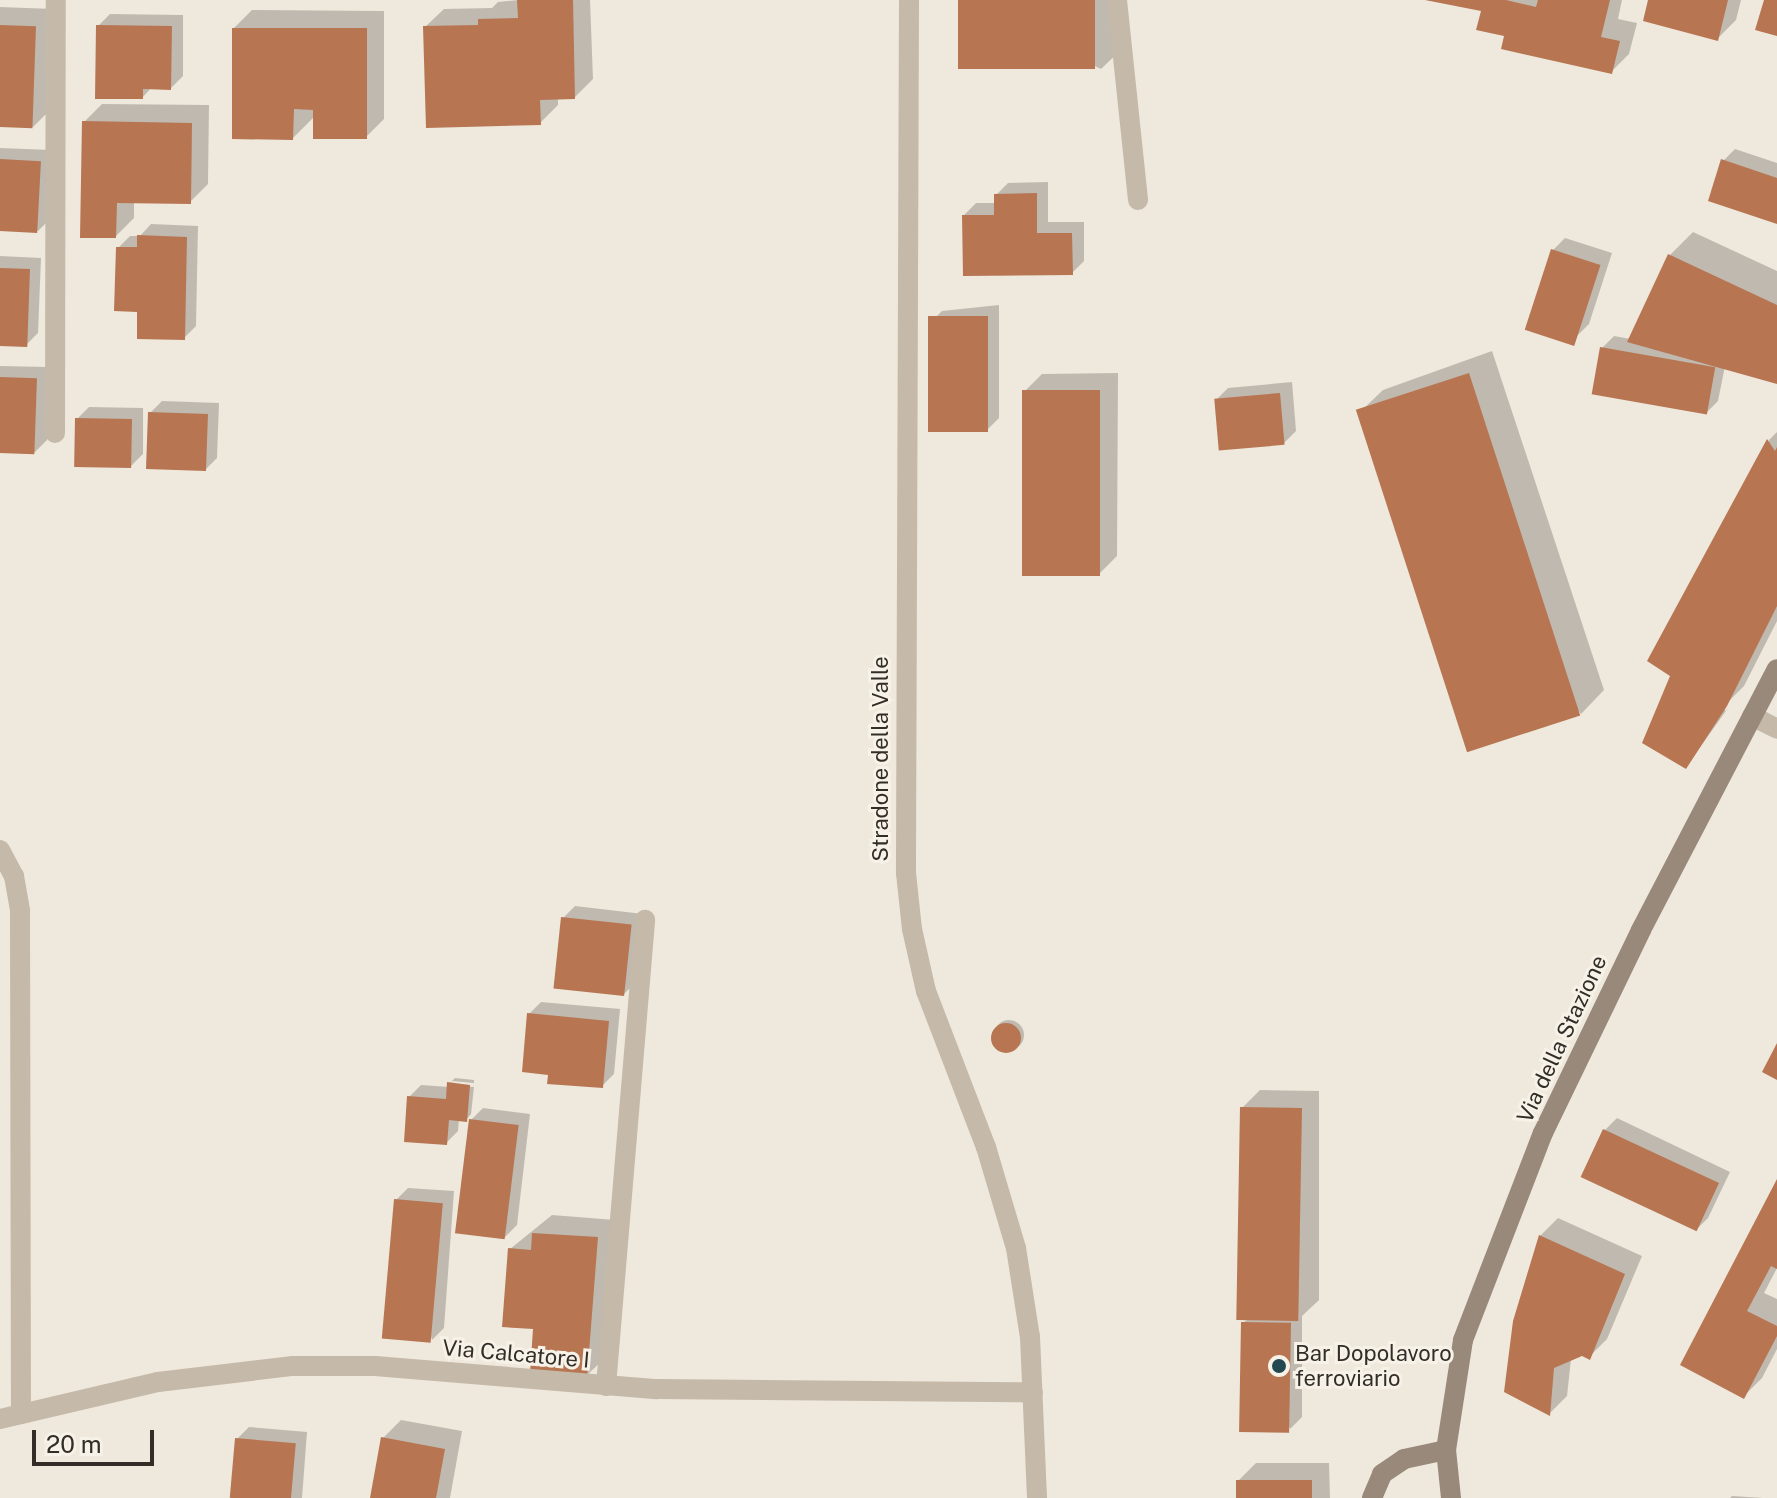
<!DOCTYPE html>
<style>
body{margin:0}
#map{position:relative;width:1777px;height:1498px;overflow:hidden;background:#efe8dc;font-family:"Public Sans",sans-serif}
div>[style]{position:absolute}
.shadow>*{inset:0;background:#0003}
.round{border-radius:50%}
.building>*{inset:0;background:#b77551;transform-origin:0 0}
.lane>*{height:20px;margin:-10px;padding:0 10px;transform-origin:10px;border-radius:10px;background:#c5b9a9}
.street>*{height:20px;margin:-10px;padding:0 10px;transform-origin:10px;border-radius:10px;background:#c5b9a9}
.secondary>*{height:20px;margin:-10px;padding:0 10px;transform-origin:10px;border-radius:10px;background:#98897b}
.dots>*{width:22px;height:22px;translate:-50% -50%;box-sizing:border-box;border:4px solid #f7f2e8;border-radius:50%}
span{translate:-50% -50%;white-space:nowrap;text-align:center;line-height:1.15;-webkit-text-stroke:6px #f7f2e8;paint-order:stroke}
.street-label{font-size:22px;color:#332d28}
.poi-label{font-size:22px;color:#332d28}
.left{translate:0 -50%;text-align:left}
.scale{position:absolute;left:32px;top:1430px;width:122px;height:36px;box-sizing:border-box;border:4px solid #332d28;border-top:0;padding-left:10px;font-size:24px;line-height:28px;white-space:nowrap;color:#332d28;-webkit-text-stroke:6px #f7f2e8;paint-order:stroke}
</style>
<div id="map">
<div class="shadow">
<div style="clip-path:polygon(519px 0,590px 0,593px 79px,575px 97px,558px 97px,558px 105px,540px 123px,425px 27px,444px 9px,492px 8px,498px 2px)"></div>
<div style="clip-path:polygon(960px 0,1120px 0,1125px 46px,1101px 69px)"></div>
<div style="clip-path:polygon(1428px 0,1622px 0,1618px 19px,1637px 23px,1629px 54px,1611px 72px,1507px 34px,1484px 10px)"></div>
<div style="clip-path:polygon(1650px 0,1741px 0,1736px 20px,1718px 38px)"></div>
<div style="clip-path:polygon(0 7px,54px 9px,52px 108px,33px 127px,0 125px)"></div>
<div style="clip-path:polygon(252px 10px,384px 11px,384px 119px,366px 137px,315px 116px,293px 138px,234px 28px)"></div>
<div style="clip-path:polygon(110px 14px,183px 15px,183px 76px,171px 88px,152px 87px,142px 98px,98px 26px)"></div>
<div style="clip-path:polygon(102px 104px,209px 105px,208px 184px,190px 202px,134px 201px,134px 218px,116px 236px,84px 122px)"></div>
<div style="clip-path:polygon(0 148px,52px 150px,50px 219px,38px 231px,0 229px)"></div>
<div style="clip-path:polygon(1735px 149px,1777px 163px,1777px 222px,1723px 161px)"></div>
<div style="clip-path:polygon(1048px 182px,1048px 222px,1084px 222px,1084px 261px,1072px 273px,964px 215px,976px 203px,996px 203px,996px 195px,1008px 183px)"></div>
<div style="clip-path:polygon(151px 224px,198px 226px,196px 326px,184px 338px,139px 310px,118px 248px,130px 236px,140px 236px)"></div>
<div style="clip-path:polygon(1693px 232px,1777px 271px,1777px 382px,1725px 366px,1718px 401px,1706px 413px,1602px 348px,1614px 336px,1631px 339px,1670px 255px)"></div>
<div style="clip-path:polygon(1565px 238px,1612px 253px,1589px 324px,1577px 336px,1553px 250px)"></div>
<div style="clip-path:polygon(0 256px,41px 258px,38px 333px,26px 345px,0 344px)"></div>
<div style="clip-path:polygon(999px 305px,999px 418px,987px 430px,930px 323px,942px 311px)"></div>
<div style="clip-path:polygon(1492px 351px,1604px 690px,1581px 714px,1359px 413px,1383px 390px)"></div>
<div style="clip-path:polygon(0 366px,48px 367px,47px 440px,35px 452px,0 451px)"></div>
<div style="clip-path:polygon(1118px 373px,1117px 556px,1099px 574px,1024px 392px,1042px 374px)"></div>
<div style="clip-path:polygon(1292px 382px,1296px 431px,1284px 443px,1216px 400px,1228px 388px)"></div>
<div style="clip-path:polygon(162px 401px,219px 403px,217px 458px,205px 470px,150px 413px)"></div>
<div style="clip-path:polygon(89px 407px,143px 408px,143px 454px,131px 466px,77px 419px)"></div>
<div style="clip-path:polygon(1777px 432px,1777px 621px,1744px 686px,1725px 705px,1725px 711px,1728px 708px,1686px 767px,1672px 677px,1649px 660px,1769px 440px)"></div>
<div style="clip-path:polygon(575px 906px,643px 914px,636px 982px,624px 994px,563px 918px)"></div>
<div style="clip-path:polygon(541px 1002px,620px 1009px,614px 1074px,602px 1086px,550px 1073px,529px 1014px)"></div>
<div class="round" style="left:994px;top:1020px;width:30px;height:30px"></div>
<div style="clip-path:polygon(455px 1078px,474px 1080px,474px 1083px,452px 1081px)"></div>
<div style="clip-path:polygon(452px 1081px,452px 1085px,474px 1087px,471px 1114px,466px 1120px,459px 1119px,458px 1131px,446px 1143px,409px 1097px,421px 1085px,449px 1087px)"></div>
<div style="clip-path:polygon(1260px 1090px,1319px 1091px,1319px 1300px,1302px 1316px,1302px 1417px,1290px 1429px,1243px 1323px,1249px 1318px,1242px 1108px)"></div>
<div style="clip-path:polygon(483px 1108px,530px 1114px,517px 1225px,505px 1237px,471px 1120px)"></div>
<div style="clip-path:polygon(1617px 1118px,1730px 1172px,1708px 1218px,1696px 1230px,1583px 1176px,1605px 1130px)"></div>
<div style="clip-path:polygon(1777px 1183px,1777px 1268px,1764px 1293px,1777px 1299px,1777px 1349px,1762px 1378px,1744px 1396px,1683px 1364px)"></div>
<div style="clip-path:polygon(408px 1188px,454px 1191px,444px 1328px,432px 1340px,396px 1200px)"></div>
<div style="clip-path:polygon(552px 1215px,615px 1220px,605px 1358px,586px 1376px,535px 1327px,510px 1249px)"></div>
<div style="clip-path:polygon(1558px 1218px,1642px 1256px,1607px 1339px,1589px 1357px,1582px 1353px,1571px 1359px,1567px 1396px,1550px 1413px,1540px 1236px)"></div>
<div style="clip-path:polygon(401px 1420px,462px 1431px,450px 1498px,372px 1498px,383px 1438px)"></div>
<div style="clip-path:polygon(249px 1427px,307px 1432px,302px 1498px,232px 1498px,237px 1439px)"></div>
<div style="clip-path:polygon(1256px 1463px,1329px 1463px,1330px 1498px,1238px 1498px,1238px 1481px)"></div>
<div style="clip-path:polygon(1732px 1496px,1763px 1498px,1730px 1498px)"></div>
</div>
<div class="building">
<div style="clip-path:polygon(517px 0,573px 0,575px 99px,540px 100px,541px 125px,426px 128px,423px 26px,478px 25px,478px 19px,518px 18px)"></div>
<div style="left:958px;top:0;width:137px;height:69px"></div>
<div style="clip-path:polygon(1425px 0,1506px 0,1536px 7px,1538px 0,1610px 0,1601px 37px,1620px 41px,1612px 74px,1501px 49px,1504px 36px,1476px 30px,1481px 11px)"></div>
<div style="clip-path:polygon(1648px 0,1728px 0,1718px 41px,1643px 21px)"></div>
<div style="clip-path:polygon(1764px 0,1777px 0,1777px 36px,1755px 30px)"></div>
<div style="left:0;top:25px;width:36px;height:102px;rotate:2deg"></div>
<div style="clip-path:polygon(96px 25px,172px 26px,171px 90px,143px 89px,143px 99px,95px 99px)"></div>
<div style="clip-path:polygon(232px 28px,367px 28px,367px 139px,313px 139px,313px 110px,294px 109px,293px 140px,232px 139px)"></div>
<div style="clip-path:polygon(82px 121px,192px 123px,191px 204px,117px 203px,116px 238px,80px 238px)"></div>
<div style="left:0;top:159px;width:41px;height:72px;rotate:3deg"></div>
<div style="clip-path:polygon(1721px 159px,1777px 178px,1777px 224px,1708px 201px)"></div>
<div style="clip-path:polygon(1037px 193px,1037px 233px,1072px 233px,1073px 275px,963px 276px,962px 215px,994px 215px,994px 194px)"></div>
<div style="clip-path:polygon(137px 235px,187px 237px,185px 340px,137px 339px,137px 312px,114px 311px,116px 247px,137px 247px)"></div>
<div style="left:1551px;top:249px;width:52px;height:85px;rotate:18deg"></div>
<div style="clip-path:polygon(1668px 254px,1777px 305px,1777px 384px,1627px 342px)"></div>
<div style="left:0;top:268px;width:30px;height:78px;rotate:2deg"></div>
<div style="left:988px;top:316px;width:116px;height:60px;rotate:90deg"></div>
<div style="left:1600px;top:347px;width:117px;height:48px;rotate:10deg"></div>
<div style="left:1469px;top:373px;width:360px;height:119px;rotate:72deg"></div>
<div style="left:0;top:377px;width:37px;height:76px;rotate:2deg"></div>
<div style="left:1100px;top:390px;width:186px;height:78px;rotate:90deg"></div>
<div style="left:1280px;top:393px;width:52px;height:66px;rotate:85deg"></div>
<div style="left:148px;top:412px;width:60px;height:57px;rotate:2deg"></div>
<div style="left:75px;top:418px;width:57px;height:49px;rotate:1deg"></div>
<div style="clip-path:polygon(1767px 439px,1775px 451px,1777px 447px,1777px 606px,1727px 706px,1686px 769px,1642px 743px,1670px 676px,1647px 661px)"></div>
<div style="left:561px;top:917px;width:71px;height:72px;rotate:6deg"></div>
<div style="clip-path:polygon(527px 1013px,609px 1021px,603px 1088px,547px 1084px,548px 1075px,522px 1072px)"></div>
<div class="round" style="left:991px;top:1023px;width:30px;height:30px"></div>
<div style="clip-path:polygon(1777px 1043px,1777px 1080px,1762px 1072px)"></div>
<div style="clip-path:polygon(447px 1082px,470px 1085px,467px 1122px,449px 1120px,447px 1145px,404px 1142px,407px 1096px,446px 1099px)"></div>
<div style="left:1240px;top:1107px;width:62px;height:213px;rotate:1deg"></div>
<div style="left:469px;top:1119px;width:50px;height:115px;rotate:7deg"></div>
<div style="left:1603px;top:1129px;width:128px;height:53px;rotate:25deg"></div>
<div style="clip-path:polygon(1777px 1179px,1777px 1269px,1771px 1266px,1747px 1311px,1777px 1326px,1777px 1336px,1744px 1399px,1680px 1365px)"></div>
<div style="left:394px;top:1199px;width:49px;height:140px;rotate:5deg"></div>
<div style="clip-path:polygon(532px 1233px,598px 1237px,587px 1378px,530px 1373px,533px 1329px,502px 1327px,508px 1248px,531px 1250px)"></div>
<div style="clip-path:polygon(1539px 1235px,1625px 1274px,1590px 1360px,1582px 1356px,1554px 1368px,1550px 1416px,1504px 1392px,1513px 1321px)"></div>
<div style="left:1241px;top:1322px;width:50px;height:110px;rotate:1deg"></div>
<div style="clip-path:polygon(381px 1437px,445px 1449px,436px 1498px,370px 1498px)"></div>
<div style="left:235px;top:1438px;width:61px;height:60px;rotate:5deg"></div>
<div style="left:1312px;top:1480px;width:18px;height:76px;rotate:90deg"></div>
</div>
<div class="lane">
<div style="left:1117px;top:0;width:201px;rotate:84deg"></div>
</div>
<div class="street">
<div style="left:909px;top:0;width:873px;rotate:90.2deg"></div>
<div style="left:906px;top:873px;width:56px;rotate:83.9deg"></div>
<div style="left:912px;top:929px;width:64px;rotate:77.3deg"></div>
<div style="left:926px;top:991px;width:167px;rotate:69deg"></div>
<div style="left:986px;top:1147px;width:105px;rotate:73.5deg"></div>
<div style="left:1016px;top:1248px;width:90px;rotate:81.1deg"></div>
<div style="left:1030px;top:1337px;width:161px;rotate:87.5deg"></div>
<div style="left:55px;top:433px;width:433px;rotate:-89.9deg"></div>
<div style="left:1752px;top:716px;width:28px;rotate:27deg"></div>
<div style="left:0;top:850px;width:30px;rotate:62deg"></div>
<div style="left:14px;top:876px;width:36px;rotate:80deg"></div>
<div style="left:20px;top:911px;width:503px;rotate:89.89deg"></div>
<div style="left:606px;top:1386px;width:468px;rotate:-85.2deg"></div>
<div style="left:0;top:1419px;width:162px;rotate:-13.2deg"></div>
<div style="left:158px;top:1382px;width:136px;rotate:-6.8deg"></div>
<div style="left:293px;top:1366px;width:82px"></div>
<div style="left:375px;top:1366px;width:283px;rotate:4.7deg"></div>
<div style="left:657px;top:1389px;width:376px;rotate:0.5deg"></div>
</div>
<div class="secondary">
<div style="left:1372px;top:1498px;width:26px;rotate:-67deg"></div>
<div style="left:1382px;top:1474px;width:27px;rotate:-34deg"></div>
<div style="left:1404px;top:1459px;width:43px;rotate:-12.1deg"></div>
<div style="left:1451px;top:1498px;width:48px;rotate:-95.9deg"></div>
<div style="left:1446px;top:1450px;width:111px;rotate:-81.2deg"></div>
<div style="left:1463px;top:1340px;width:222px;rotate:-68.9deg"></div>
<div style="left:1543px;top:1133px;width:225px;rotate:-64.2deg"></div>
<div style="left:1641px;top:930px;width:294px;rotate:-62.5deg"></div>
</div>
<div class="dots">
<div style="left:1279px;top:1366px;background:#234850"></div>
</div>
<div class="street-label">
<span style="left:881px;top:759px;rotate:-90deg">Stradone della Valle</span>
<span style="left:1562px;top:1039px;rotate:-65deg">Via della Stazione</span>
<span style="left:516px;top:1354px;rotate:5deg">Via Calcatore I</span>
</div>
<div class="poi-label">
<span class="left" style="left:1295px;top:1366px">Bar Dopolavoro<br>ferroviario</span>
</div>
<div class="scale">20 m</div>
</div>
